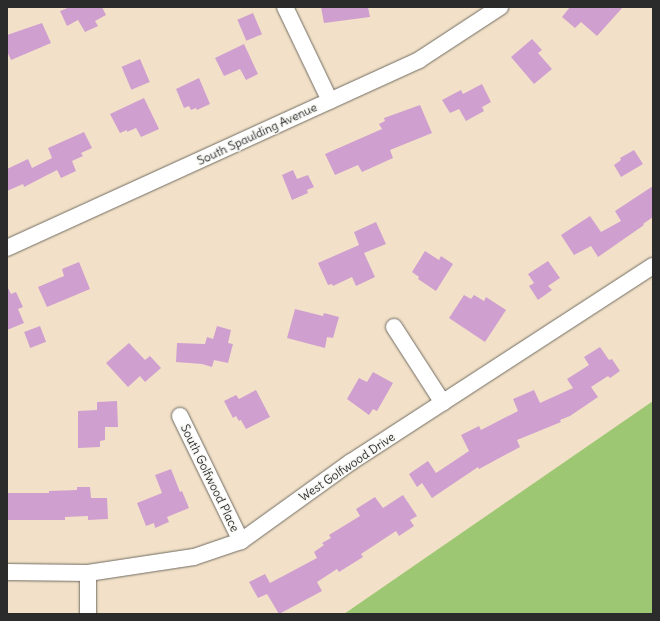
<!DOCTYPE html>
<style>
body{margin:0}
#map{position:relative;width:660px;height:621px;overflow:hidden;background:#f2e1c8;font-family:Delius,sans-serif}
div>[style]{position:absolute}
.green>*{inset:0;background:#9ec773}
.building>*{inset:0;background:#cf9fd0;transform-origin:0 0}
.roads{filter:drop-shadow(0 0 1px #716b62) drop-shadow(0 0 1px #716b62)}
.minor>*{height:16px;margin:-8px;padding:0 8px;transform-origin:8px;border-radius:8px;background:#fff}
span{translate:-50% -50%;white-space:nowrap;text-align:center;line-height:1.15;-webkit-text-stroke:3px #f6f6f2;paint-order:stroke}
.street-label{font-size:12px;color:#2b2b2b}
.frame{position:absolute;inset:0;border:8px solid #2b2b2b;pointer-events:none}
</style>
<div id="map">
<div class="green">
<div style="clip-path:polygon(653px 401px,653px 614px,344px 614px)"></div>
</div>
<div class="building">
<div style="clip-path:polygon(70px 7px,102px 7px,106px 15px,95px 21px,98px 26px,85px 32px,78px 20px,67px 26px,60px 11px)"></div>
<div style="clip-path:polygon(321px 7px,368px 7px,370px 17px,324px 23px)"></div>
<div style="clip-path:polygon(570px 7px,623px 7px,597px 36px,581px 22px,575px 28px,562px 17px)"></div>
<div style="left:253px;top:13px;width:23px;height:17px;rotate:67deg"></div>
<div style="clip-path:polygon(42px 23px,51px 43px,11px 60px,7px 51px,7px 35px)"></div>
<div style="clip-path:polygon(532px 39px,542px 50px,538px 53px,552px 69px,534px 84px,511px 57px)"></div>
<div style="clip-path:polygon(244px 44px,258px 74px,246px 80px,240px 69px,224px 76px,215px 58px)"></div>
<div style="left:140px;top:59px;width:25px;height:20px;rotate:67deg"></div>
<div style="clip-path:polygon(199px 78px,210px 104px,197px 110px,196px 108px,191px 110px,189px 106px,184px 108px,176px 89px)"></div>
<div style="clip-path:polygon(482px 84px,491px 102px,482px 107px,484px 111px,466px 121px,459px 109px,450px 113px,442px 100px,461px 90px,463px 94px)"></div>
<div style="clip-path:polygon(144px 98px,159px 129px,141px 137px,136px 128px,127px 132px,127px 130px,120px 133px,110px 114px)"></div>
<div style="clip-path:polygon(420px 105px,432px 133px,390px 150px,393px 158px,362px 172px,358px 165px,335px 175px,325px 154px,382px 129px,379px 124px,385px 121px,384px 118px)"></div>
<div style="clip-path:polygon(84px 132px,92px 148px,81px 153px,83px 156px,72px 161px,76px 171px,61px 178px,57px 170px,24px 187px,23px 184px,7px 191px,7px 169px,28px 159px,32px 168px,52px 158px,48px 148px)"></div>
<div style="clip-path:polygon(634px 150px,643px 164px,621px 177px,614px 165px,621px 160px,620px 158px)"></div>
<div style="clip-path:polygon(293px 170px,297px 179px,308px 175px,314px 187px,307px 190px,308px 193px,292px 200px,282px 175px)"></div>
<div style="clip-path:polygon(653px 186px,653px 217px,643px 224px,644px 225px,598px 257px,591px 246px,574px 255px,561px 235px,590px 216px,601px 232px,621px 221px,615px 211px)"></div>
<div style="clip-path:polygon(376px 222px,386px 244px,364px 253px,375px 277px,356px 286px,352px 277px,333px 286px,332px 284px,328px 285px,318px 263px,359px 245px,354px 232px)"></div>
<div style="clip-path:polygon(425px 251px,439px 260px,441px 256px,453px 264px,436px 291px,418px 279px,419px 277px,412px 272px)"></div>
<div style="clip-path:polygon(548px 261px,560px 278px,548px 286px,552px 290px,538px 300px,529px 286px,534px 283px,528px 274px)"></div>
<div style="clip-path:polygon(79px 262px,90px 289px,47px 307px,38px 287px,64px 276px,62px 269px)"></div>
<div style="clip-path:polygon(7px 286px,11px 294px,16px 292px,23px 307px,18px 309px,24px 323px,7px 330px)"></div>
<div style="clip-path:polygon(464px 295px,471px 299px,474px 295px,484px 301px,486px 297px,506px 310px,485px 342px,449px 318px)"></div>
<div style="clip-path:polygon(295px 309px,323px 316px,324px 313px,339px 317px,333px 338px,327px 337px,325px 348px,287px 338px)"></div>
<div style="left:40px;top:326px;width:17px;height:17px;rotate:69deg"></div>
<div style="clip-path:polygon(217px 326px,231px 330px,228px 343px,233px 344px,228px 363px,214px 360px,212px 367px,202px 364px,176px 362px,177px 343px,205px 344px,207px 337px,213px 339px)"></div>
<div style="clip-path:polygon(129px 343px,145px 360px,150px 356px,161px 368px,145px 382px,140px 376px,128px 387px,106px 363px)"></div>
<div style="clip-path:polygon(600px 347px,609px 360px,612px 359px,620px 371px,610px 378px,608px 376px,591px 387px,598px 397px,570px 416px,560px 420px,561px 422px,517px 440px,520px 447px,479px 469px,478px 467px,432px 498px,422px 483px,417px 487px,409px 474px,428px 461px,436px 473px,469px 451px,461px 435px,479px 426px,481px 430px,518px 411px,513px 399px,534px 390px,540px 403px,573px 388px,567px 379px,589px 365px,584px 357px)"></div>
<div style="clip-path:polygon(373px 372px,393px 383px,377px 411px,373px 409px,369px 415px,347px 399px,359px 378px,367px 382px)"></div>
<div style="clip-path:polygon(256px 390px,270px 417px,246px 429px,241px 420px,239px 421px,236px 416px,233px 418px,224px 401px,236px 395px,239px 399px)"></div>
<div style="clip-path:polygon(117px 401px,118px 427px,105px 427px,105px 440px,100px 441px,100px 447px,78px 448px,78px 411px,97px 410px,97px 402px)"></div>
<div style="clip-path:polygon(171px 469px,180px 492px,182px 491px,189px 508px,167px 517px,169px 522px,155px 528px,154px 523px,146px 526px,137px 503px,162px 493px,155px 475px)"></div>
<div style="clip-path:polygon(77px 487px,90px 487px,91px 498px,107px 498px,108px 519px,88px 520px,88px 516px,65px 517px,65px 520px,7px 520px,7px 493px,49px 493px,49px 491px,77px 490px)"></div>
<div style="clip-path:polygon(403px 495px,417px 516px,410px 520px,414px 526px,399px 536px,396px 531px,361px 554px,363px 557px,339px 572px,337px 569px,317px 582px,322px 591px,279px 614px,267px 594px,258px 598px,249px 582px,265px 574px,270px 583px,317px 558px,314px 552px,324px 545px,322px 543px,331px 538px,329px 535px,360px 516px,356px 509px,375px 497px,383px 508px)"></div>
</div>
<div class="roads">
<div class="minor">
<div style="left:285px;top:7px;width:104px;rotate:64.4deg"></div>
<div style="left:7px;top:248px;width:453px;rotate:-24.5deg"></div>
<div style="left:419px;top:60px;width:97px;rotate:-33.2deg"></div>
<div style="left:394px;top:327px;width:90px;rotate:57.2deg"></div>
<div style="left:180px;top:416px;width:139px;rotate:64deg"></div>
<div style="left:7px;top:572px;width:81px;rotate:0.7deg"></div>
<div style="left:88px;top:573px;width:107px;rotate:-8.6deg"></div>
<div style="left:194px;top:557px;width:50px;rotate:-18.8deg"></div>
<div style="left:241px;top:541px;width:135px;rotate:-35.7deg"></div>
<div style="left:351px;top:462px;width:360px;rotate:-33deg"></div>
<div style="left:88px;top:614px;width:41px;rotate:-90deg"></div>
</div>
</div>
<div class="street-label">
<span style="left:257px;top:134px;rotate:-25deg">South Spaulding Avenue</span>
<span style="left:347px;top:467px;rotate:-34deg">West Golfwood Drive</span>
<span style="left:210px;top:478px;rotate:64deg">South Golfwood Place</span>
</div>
<div class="frame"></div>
</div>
